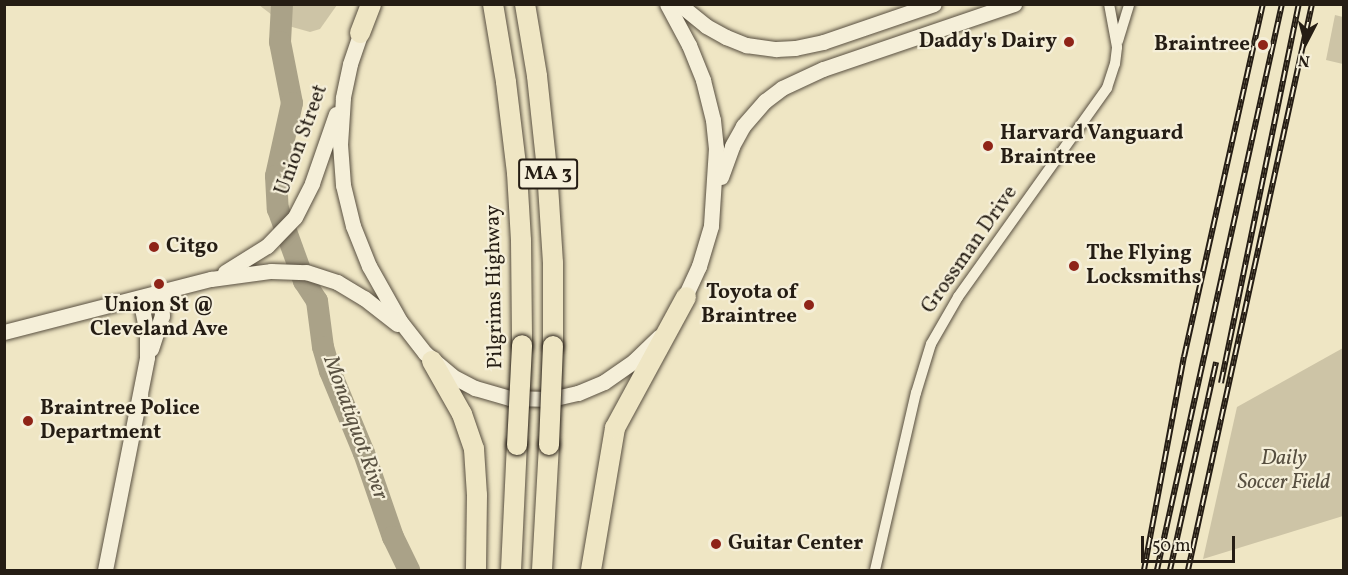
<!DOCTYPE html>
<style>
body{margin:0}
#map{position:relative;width:1348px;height:575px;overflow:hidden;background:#efe6c4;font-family:Vollkorn,serif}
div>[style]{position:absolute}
.green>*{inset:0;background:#cdc4a6}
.stream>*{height:4px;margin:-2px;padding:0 2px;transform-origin:2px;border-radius:2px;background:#aaa288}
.river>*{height:22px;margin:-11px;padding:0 11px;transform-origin:11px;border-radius:11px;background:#aaa288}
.roads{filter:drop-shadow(0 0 2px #584f40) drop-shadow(0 0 2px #584f40)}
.street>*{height:10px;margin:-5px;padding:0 5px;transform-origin:5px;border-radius:5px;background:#f5efd9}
.secondary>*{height:15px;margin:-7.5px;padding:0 7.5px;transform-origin:7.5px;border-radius:7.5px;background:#f5efd9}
.highway>*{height:20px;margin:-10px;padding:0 10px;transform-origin:10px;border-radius:10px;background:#efe6c4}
.rail>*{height:6px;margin-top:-3px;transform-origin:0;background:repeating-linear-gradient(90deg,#f5efd9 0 11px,#251d14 0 22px);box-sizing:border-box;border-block:2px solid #251d14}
.bridges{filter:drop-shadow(0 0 2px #251d14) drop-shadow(0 0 2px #251d14)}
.highway-bridge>*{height:20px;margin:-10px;padding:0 10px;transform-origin:10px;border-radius:10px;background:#efe6c4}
.dots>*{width:16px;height:16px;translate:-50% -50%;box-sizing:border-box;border:3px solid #f5efd9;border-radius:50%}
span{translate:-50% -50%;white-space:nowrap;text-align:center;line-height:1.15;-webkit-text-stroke:4.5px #f5efd9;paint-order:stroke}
.shield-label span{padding:2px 4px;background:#f5efd9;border:2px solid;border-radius:4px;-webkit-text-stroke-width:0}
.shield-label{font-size:20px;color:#251d14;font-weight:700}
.poi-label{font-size:21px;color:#251d14;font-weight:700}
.right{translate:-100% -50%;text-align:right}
.left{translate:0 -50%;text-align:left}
.street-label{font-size:21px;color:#251d14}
.park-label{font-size:21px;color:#574f40;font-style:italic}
.water-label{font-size:22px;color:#5a5242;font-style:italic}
.frame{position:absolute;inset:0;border:6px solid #251d14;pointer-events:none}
.north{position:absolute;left:1276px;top:12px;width:60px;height:60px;-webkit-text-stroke:4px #f5efd9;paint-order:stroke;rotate:186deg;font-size:16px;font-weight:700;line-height:24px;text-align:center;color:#251d14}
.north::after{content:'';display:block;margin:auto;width:21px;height:27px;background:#251d14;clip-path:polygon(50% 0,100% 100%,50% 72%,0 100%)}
.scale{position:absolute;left:1141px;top:536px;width:94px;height:27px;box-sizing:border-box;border:3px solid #251d14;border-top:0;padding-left:8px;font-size:18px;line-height:21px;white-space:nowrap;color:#251d14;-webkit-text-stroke:4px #f5efd9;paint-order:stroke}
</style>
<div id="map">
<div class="green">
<div style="clip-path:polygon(259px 5px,337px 5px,320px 29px,310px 32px,285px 25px)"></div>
<div style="clip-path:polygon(1335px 15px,1343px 17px,1343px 64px,1326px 60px)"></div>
<div style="clip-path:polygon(1343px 348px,1343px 516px,1203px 559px,1237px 407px)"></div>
</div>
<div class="stream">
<div style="left:273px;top:4px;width:10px;rotate:24deg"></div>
</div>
<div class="river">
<div style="left:282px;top:4px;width:38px;rotate:93deg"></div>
<div style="left:280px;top:42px;width:62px;rotate:78.9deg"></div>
<div style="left:292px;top:103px;width:75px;rotate:102.4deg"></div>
<div style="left:276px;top:176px;width:33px;rotate:87deg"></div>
<div style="left:278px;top:209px;width:77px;rotate:70.1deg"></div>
<div style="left:304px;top:281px;width:24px;rotate:57deg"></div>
<div style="left:317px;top:301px;width:46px;rotate:82.6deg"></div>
<div style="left:323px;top:347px;width:25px;rotate:74deg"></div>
<div style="left:330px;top:371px;width:89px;rotate:67.5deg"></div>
<div style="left:364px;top:453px;width:89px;rotate:71deg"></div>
<div style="left:393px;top:537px;width:37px;rotate:64deg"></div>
</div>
<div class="roads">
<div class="street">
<div style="left:1118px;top:41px;width:39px;rotate:-73deg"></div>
<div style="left:875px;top:570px;width:182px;rotate:-77deg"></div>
<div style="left:916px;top:393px;width:51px;rotate:-73deg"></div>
<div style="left:931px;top:344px;width:54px;rotate:-60.1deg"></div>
<div style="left:958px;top:297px;width:257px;rotate:-54.5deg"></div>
<div style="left:1107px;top:88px;width:25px;rotate:-72deg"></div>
<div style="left:1115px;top:64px;width:17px;rotate:-83deg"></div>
<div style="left:1117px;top:47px;width:44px;rotate:-100.5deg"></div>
</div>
<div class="secondary">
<div style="left:667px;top:4px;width:47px;rotate:61.8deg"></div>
<div style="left:689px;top:45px;width:38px;rotate:68deg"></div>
<div style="left:703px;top:80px;width:41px;rotate:76deg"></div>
<div style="left:713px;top:120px;width:28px;rotate:84deg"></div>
<div style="left:716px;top:148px;width:78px;rotate:93.7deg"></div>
<div style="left:711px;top:226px;width:42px;rotate:106.7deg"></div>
<div style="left:699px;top:266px;width:43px;rotate:114.8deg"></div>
<div style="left:679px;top:4px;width:35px;rotate:39deg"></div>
<div style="left:706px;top:26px;width:23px;rotate:29deg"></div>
<div style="left:726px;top:37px;width:22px;rotate:22deg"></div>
<div style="left:746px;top:45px;width:30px;rotate:8deg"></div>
<div style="left:776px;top:49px;width:19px;rotate:-3deg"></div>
<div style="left:795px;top:48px;width:29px;rotate:-12deg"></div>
<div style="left:823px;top:42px;width:117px;rotate:-18.9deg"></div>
<div style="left:364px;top:23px;width:43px;rotate:108.9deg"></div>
<div style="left:350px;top:64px;width:35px;rotate:102deg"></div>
<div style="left:343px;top:98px;width:46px;rotate:93.7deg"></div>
<div style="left:340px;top:144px;width:41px;rotate:85.8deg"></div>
<div style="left:343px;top:185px;width:42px;rotate:76.3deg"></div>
<div style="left:353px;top:226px;width:43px;rotate:68.2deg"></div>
<div style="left:369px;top:266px;width:63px;rotate:60.6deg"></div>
<div style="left:400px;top:321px;width:41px;rotate:52deg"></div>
<div style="left:425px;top:353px;width:35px;rotate:40deg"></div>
<div style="left:452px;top:376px;width:26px;rotate:28deg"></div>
<div style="left:475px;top:388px;width:36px;rotate:16deg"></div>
<div style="left:510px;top:398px;width:41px;rotate:1.4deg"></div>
<div style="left:551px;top:399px;width:28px;rotate:-13deg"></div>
<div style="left:578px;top:393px;width:28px;rotate:-23deg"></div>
<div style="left:604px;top:382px;width:37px;rotate:-35deg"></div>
<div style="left:634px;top:361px;width:35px;rotate:-44deg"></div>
<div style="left:721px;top:177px;width:33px;rotate:-70deg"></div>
<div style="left:732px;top:146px;width:23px;rotate:-61deg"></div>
<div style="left:743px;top:126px;width:33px;rotate:-49deg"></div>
<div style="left:765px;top:101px;width:21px;rotate:-37deg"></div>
<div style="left:782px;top:88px;width:45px;rotate:-24.9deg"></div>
<div style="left:823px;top:69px;width:202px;rotate:-18.8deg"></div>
<div style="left:225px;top:272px;width:49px;rotate:-31.8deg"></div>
<div style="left:267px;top:246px;width:40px;rotate:-46deg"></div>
<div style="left:295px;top:217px;width:38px;rotate:-63deg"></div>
<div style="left:312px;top:183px;width:73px;rotate:-70.8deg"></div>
<div style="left:4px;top:332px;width:214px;rotate:-14.4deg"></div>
<div style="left:211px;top:279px;width:61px;rotate:-7.6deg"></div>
<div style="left:271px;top:271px;width:35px;rotate:2deg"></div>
<div style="left:306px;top:272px;width:33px;rotate:18deg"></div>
<div style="left:337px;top:282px;width:31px;rotate:31deg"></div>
<div style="left:364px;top:298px;width:42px;rotate:38.2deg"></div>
<div style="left:151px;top:349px;width:35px;rotate:-72deg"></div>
<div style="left:162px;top:316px;width:22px;rotate:-93deg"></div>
<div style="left:105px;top:570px;width:217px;rotate:-78.8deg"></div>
<div style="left:147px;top:357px;width:23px;rotate:-90deg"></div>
<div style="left:147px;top:334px;width:36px;rotate:-101deg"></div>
</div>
<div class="highway">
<div style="left:493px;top:4px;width:79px;rotate:80.5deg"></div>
<div style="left:506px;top:82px;width:92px;rotate:83.1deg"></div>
<div style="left:517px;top:173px;width:68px;rotate:86.6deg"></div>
<div style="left:521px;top:241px;width:104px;rotate:89.4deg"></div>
<div style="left:525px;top:4px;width:73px;rotate:80.5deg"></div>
<div style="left:537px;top:76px;width:95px;rotate:83.9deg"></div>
<div style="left:547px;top:170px;width:93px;rotate:86.3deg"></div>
<div style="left:553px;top:263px;width:83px;rotate:90deg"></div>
<div style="left:360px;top:33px;width:31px;rotate:-69deg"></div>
<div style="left:432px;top:361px;width:61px;rotate:60.5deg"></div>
<div style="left:462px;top:414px;width:37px;rotate:71deg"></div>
<div style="left:474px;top:449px;width:46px;rotate:86.3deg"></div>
<div style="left:477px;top:495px;width:75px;rotate:90.8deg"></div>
<div style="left:511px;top:570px;width:125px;rotate:-87.3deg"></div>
<div style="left:542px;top:570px;width:125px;rotate:-86.8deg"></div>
<div style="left:591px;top:570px;width:144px;rotate:-80.4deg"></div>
<div style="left:615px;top:428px;width:149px;rotate:-61.5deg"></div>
</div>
</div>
<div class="rail">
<div style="left:1221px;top:383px;width:387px;rotate:-78.4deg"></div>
<div style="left:1144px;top:570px;width:217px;rotate:-79.4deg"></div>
<div style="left:1184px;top:357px;width:362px;rotate:-77.4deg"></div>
<div style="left:1157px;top:570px;width:580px;rotate:-77.55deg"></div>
<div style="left:1170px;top:570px;width:213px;rotate:-77.5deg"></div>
<div style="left:1188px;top:570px;width:579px;rotate:-77.64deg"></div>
</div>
<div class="bridges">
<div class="highway-bridge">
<div style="left:517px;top:445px;width:100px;rotate:-87.1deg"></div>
<div style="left:549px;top:445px;width:99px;rotate:-87.7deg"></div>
</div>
</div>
<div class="dots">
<div style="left:1069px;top:42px;background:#8f2418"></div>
<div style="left:1263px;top:45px;background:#8f2418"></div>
<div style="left:988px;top:146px;background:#8f2418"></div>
<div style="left:154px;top:247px;background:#8f2418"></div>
<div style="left:1074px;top:266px;background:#8f2418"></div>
<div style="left:159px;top:284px;background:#8f2418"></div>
<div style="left:809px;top:305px;background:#8f2418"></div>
<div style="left:28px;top:421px;background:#8f2418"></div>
<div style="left:716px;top:544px;background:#8f2418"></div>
</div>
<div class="shield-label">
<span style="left:548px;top:174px">MA 3</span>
</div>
<div class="poi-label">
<span class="right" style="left:1057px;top:42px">Daddy's Dairy</span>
<span class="right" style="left:1250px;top:45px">Braintree</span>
<span class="left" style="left:1000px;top:146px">Harvard Vanguard<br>Braintree</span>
<span class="left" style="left:166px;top:247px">Citgo</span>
<span class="left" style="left:1086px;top:266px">The Flying<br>Locksmiths</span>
<span class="right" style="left:797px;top:305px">Toyota of<br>Braintree</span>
<span style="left:159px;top:318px">Union St @<br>Cleveland Ave</span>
<span class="left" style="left:40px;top:421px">Braintree Police<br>Department</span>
<span class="left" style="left:728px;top:544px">Guitar Center</span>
</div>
<div class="street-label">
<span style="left:302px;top:140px;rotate:-70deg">Union Street</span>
<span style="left:970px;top:250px;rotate:-55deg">Grossman Drive</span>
<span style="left:495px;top:287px;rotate:-91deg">Pilgrims Highway</span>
</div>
<div class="park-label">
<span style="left:1284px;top:471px">Daily<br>Soccer Field</span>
</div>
<div class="water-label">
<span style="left:355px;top:428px;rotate:70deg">Monatiquot River</span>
</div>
<div class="frame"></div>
<div class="north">N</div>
<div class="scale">50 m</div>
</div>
